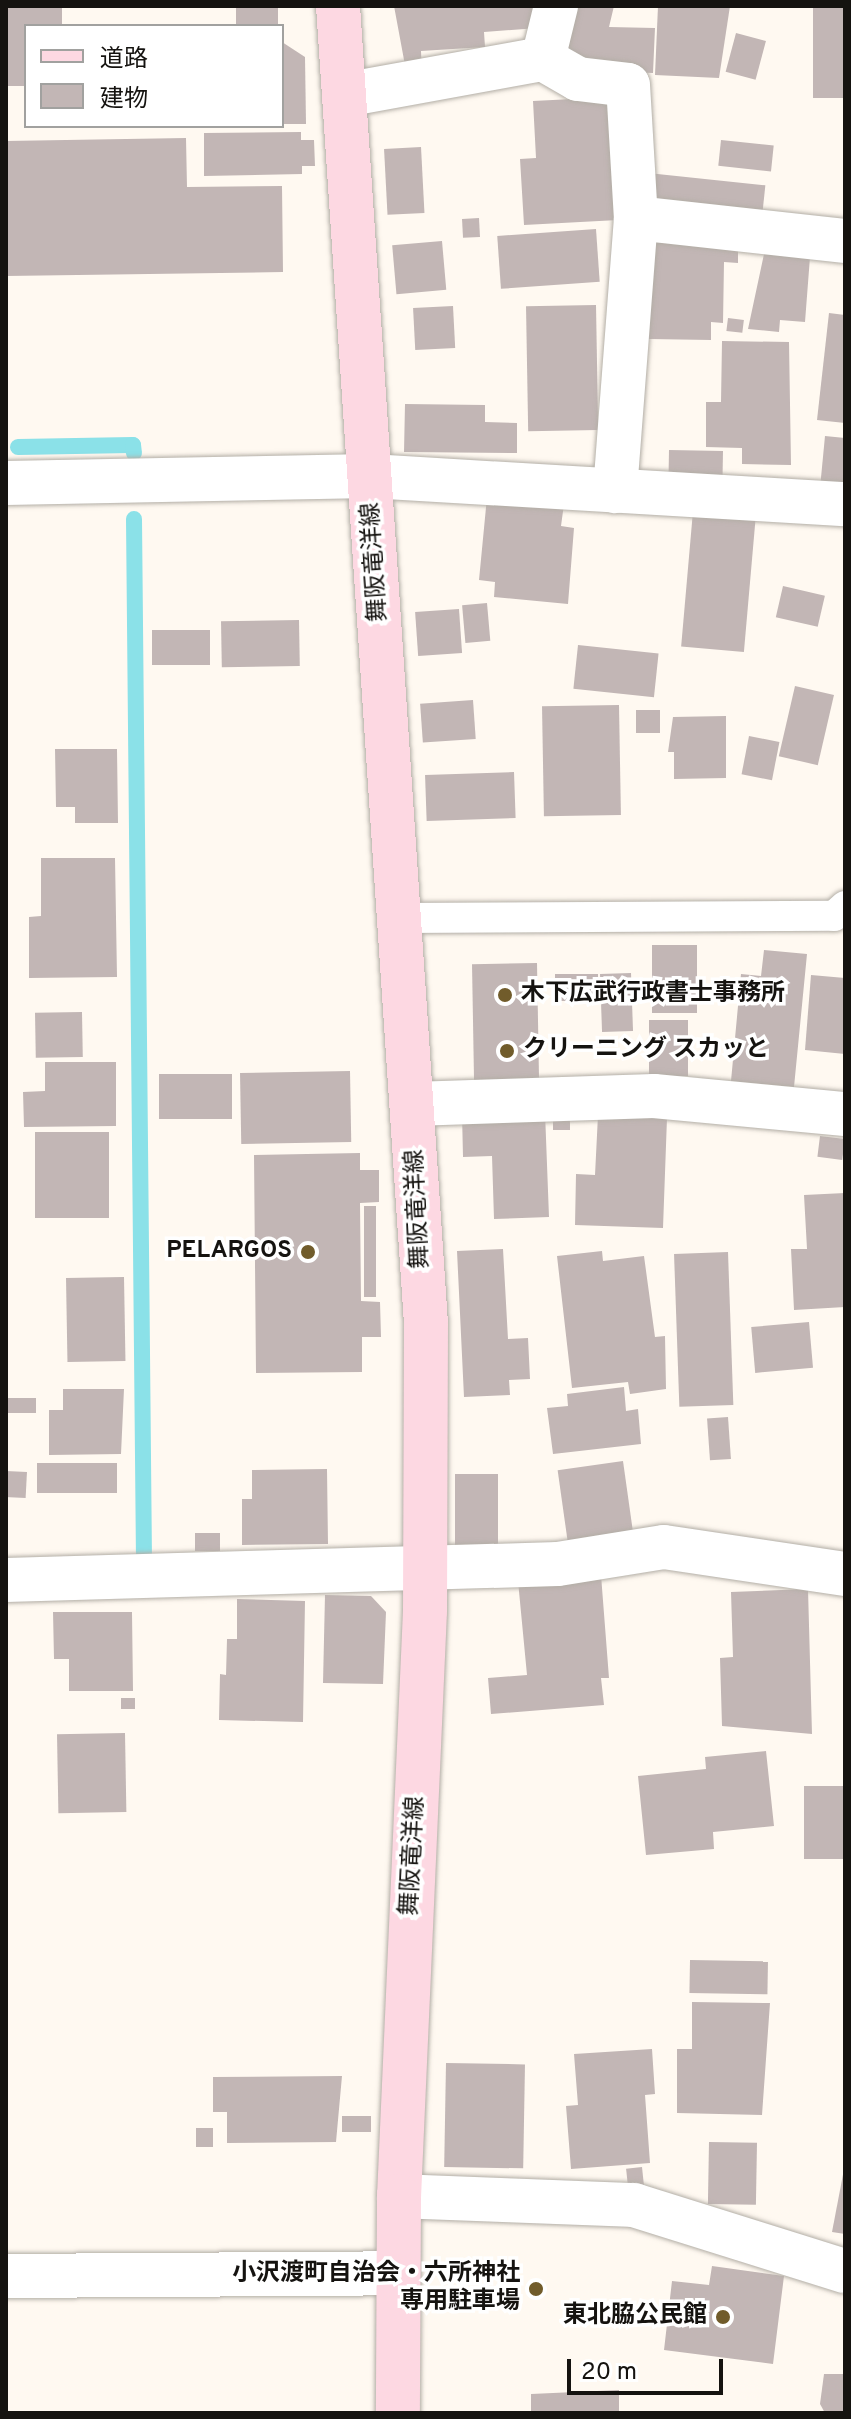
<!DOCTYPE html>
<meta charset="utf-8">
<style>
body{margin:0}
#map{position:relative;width:851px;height:2419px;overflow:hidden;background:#fff9f1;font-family:Overpass,"Noto Sans JP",sans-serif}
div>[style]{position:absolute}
.stream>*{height:16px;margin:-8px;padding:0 8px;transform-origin:8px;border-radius:8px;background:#8be1e8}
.building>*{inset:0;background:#c2b6b5;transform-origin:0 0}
.roads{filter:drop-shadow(0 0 2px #b3aea6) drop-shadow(0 0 2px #b3aea6)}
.service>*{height:30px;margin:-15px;padding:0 15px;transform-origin:15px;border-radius:15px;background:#fff}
.minor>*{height:44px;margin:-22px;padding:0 22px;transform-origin:22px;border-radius:22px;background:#fff}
.tertiary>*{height:44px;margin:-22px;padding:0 22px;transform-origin:22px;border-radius:22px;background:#fff}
.secondary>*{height:44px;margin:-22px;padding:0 22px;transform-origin:22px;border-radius:22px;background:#fdd8e2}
.dots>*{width:22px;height:22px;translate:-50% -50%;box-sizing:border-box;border:4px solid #fff;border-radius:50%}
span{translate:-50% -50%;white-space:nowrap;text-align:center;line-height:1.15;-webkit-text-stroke:7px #fff;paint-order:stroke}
.street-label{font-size:24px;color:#151310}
.poi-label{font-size:24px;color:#151310;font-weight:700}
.left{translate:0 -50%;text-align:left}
.right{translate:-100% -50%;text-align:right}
.frame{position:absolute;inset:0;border:8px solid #151310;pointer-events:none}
.legend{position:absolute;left:24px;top:24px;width:260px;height:104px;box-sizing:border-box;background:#fff;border:2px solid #a1a19f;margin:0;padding:10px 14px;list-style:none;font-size:24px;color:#151310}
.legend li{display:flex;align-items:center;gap:16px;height:40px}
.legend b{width:40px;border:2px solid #a1a19f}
.scale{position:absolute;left:567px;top:2359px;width:156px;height:36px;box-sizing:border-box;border:4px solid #151310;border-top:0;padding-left:10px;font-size:24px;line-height:28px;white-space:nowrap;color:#151310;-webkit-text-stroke:6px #fff;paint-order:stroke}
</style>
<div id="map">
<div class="stream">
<div style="left:18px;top:447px;width:115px;rotate:-1deg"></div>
<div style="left:133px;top:445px;width:8px;rotate:83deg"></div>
<div style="left:134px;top:519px;width:1042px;rotate:89.45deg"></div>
</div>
<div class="building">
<div style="clip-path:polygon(6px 6px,62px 6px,62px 26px,26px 26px,26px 86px,6px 86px)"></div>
<div style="left:236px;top:6px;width:42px;height:20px"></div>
<div style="clip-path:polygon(394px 6px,536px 6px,538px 28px,484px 32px,485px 47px,421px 51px,422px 75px,407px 76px)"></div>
<div style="clip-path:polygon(572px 6px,614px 6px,609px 27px,655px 28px,653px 73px,584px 70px,559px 57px)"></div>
<div style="clip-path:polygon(658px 6px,730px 6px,719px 78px,655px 75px)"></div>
<div style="left:813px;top:6px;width:32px;height:92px"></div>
<div style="left:736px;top:33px;width:31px;height:40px;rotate:15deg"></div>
<div style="clip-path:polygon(282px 42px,305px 57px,306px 124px,282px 124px)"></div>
<div style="clip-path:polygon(612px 97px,618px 220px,524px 225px,520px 159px,536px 158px,533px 101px)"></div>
<div style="clip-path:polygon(301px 132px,301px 140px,314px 140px,315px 166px,302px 166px,302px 174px,204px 176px,204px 133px)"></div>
<div style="clip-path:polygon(186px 138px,187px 187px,282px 186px,283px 272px,6px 276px,6px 141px)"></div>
<div style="left:721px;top:140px;width:53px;height:26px;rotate:6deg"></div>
<div style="left:421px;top:147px;width:66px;height:37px;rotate:87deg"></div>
<div style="left:648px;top:173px;width:118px;height:36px;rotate:6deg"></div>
<div style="left:479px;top:218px;width:19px;height:17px;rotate:87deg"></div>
<div style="left:596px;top:229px;width:53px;height:99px;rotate:86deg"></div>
<div style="left:442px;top:241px;width:49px;height:50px;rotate:85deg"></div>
<div style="clip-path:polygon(651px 243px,738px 243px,738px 263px,724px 262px,723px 323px,711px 322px,711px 340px,649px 339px)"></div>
<div style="clip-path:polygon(764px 254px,810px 257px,805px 322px,780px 320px,779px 332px,748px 329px)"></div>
<div style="left:596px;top:305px;width:125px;height:70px;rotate:89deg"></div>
<div style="left:453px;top:306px;width:42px;height:40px;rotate:87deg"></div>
<div style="clip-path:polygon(829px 313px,845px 315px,845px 423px,817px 420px)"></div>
<div style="left:728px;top:318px;width:16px;height:13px;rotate:7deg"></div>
<div style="clip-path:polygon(722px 341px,789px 342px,791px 465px,742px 464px,742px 448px,706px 447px,706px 402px,721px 402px)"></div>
<div style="clip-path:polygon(405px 404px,485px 405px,485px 422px,517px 423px,517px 453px,404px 452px)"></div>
<div style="clip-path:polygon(825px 436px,845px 438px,845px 491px,820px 488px)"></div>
<div style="left:669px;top:450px;width:54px;height:30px;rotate:1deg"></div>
<div style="clip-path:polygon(487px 497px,564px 504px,561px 526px,574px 528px,568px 604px,494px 597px,495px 582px,479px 580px)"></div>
<div style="left:693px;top:511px;width:63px;height:136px;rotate:5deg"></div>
<div style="left:783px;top:586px;width:43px;height:32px;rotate:13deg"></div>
<div style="left:487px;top:603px;width:38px;height:25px;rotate:85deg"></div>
<div style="left:459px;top:609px;width:44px;height:44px;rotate:86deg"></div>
<div style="left:299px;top:620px;width:46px;height:78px;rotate:89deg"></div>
<div style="left:152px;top:630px;width:58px;height:35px"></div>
<div style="left:578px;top:645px;width:81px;height:44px;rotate:6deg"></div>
<div style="left:795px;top:686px;width:40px;height:72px;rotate:13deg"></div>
<div style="left:473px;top:700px;width:39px;height:53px;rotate:86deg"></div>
<div style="left:619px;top:705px;width:110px;height:77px;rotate:89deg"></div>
<div style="left:636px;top:710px;width:24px;height:23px"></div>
<div style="clip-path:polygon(726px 716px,726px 778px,674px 779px,674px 752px,668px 752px,673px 717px)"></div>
<div style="left:749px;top:736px;width:31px;height:39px;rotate:11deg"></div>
<div style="clip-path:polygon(55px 749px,117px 749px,118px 823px,75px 823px,75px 807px,56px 807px)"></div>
<div style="left:514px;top:772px;width:46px;height:89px;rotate:88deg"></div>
<div style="clip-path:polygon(41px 858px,115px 858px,117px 977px,29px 978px,29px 917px,41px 916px)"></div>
<div style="left:652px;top:945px;width:45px;height:68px"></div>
<div style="clip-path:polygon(764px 950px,807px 954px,794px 1087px,731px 1081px,741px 974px,761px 976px)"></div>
<div style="left:537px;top:963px;width:118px;height:65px;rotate:89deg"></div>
<div style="left:631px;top:973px;width:58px;height:31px;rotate:88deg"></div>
<div style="left:598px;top:974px;width:27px;height:43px;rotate:90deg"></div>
<div style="clip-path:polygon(811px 975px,845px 978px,845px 1054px,805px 1050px)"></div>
<div style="left:82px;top:1012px;width:45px;height:47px;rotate:89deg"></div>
<div style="left:649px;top:1020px;width:39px;height:56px"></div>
<div style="clip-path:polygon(45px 1062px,116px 1062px,116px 1126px,24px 1127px,23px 1092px,45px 1091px)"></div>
<div style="left:350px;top:1071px;width:71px;height:110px;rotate:89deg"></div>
<div style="left:159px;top:1074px;width:73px;height:45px"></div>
<div style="clip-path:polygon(545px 1112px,549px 1217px,494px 1219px,492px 1156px,463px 1157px,462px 1114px)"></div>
<div style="clip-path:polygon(598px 1115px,667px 1118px,663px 1228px,575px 1225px,576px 1174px,595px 1175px)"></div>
<div style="left:553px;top:1116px;width:17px;height:14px"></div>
<div style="left:35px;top:1132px;width:74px;height:86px"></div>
<div style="left:820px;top:1136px;width:25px;height:21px;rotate:7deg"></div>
<div style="clip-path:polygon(360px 1153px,360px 1170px,379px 1170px,379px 1202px,360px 1203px,361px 1301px,380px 1302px,381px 1337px,362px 1337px,362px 1372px,256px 1373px,254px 1155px)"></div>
<div style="clip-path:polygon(845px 1193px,845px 1307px,794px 1310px,791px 1249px,807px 1249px,804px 1195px)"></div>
<div style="left:364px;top:1206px;width:12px;height:91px"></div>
<div style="clip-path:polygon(503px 1249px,508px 1339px,528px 1338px,530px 1379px,509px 1380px,510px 1395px,464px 1397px,457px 1251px)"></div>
<div style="clip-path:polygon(602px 1251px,603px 1261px,644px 1256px,655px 1337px,665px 1336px,666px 1389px,630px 1394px,628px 1382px,572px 1388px,557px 1256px)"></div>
<div style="left:728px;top:1252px;width:153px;height:54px;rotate:88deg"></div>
<div style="left:124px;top:1277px;width:84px;height:58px;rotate:89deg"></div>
<div style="left:809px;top:1322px;width:46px;height:58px;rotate:85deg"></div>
<div style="clip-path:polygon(624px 1387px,626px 1411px,638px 1409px,641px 1444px,553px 1454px,547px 1408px,568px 1406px,567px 1394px)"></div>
<div style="clip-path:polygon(63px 1389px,124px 1389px,121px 1454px,49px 1455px,49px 1410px,63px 1410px)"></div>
<div style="left:6px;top:1398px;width:30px;height:15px"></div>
<div style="left:728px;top:1417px;width:42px;height:21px;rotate:86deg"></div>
<div style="left:623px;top:1461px;width:84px;height:66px;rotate:82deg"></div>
<div style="left:117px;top:1463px;width:30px;height:80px;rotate:90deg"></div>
<div style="clip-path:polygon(327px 1469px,328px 1544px,242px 1545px,242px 1499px,252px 1499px,252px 1470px)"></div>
<div style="left:6px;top:1471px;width:21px;height:26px;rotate:3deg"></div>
<div style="left:455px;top:1474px;width:43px;height:78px"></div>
<div style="left:195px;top:1533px;width:25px;height:18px"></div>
<div style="clip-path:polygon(601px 1575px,609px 1678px,601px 1678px,604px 1705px,491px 1714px,488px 1678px,527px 1675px,518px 1581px)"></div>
<div style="clip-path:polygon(808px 1589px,812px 1734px,722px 1726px,720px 1658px,733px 1657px,731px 1592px)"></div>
<div style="clip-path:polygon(325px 1595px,371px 1596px,386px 1612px,383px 1684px,323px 1683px)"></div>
<div style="clip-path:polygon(237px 1599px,305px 1601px,303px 1722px,219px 1720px,220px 1674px,226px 1675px,227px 1639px,237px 1639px)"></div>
<div style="clip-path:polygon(53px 1612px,132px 1612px,133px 1691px,69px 1691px,69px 1659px,54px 1659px)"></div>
<div style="left:121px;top:1698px;width:14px;height:11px"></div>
<div style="left:125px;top:1733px;width:79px;height:68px;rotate:89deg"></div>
<div style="clip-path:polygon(766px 1751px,774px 1826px,713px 1832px,714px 1849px,646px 1855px,638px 1776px,706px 1769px,705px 1757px)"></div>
<div style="left:845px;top:1786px;width:73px;height:41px;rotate:90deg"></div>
<div style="left:690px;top:1960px;width:78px;height:33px;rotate:1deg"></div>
<div style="clip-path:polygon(692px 2002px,770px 2003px,762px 2115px,677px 2113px,677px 2049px,692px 2049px)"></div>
<div style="clip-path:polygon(652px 2049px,655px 2094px,645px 2095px,650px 2163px,571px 2169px,566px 2106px,578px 2105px,574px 2054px)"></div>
<div style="left:446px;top:2063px;width:79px;height:104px;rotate:1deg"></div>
<div style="clip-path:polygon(342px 2076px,336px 2142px,227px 2143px,227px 2112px,213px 2112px,213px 2077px)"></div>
<div style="left:342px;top:2116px;width:29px;height:16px"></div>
<div style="left:196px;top:2128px;width:17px;height:19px"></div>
<div style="left:709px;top:2142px;width:48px;height:62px;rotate:1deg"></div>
<div style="clip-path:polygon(845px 2164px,845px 2234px,832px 2232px)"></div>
<div style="left:642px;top:2167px;width:19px;height:16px;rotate:84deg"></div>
<div style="clip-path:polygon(712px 2266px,784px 2276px,773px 2364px,664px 2350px,672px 2281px,709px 2285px)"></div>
<div style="clip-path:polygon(824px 2374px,845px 2374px,845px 2413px,825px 2413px,820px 2404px)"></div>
<div style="clip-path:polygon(619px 2390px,619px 2413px,531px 2413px,531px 2394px)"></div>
</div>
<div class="roads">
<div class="service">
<div style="left:400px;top:918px;width:434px;rotate:-0.3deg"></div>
<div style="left:834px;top:916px;width:15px;rotate:-42deg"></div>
</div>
<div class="minor">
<div style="left:543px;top:59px;width:40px;rotate:29.7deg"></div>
<div style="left:578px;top:79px;width:50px;rotate:6.8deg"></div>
<div style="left:628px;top:85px;width:133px;rotate:86.6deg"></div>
<div style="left:636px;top:218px;width:274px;rotate:94.4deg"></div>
<div style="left:344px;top:95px;width:202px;rotate:-10.3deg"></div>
<div style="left:543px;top:59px;width:55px;rotate:-76.2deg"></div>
<div style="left:636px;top:218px;width:210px;rotate:6.3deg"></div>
<div style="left:370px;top:476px;width:476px;rotate:3.4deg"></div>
<div style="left:412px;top:1104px;width:242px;rotate:-1.9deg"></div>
<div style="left:654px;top:1096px;width:192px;rotate:5.4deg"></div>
<div style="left:6px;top:1580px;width:552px;rotate:-1.66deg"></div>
<div style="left:558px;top:1564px;width:107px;rotate:-9.1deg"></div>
<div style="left:664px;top:1547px;width:183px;rotate:8.5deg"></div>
<div style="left:399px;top:2196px;width:235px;rotate:2.2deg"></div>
<div style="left:634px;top:2205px;width:221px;rotate:17.4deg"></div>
<div style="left:6px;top:2276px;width:391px;rotate:-0.4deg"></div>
</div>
<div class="tertiary">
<div style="left:6px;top:483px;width:364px;rotate:-1.1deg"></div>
</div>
<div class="secondary">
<div style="left:338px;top:6px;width:1321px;rotate:86.18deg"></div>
<div style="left:426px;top:1324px;width:287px;rotate:90.2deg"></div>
<div style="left:425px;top:1611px;width:586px;rotate:92.54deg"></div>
<div style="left:399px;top:2196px;width:217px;rotate:90.3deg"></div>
</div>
</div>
<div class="dots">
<div style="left:505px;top:995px;background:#715c2b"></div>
<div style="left:507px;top:1051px;background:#715c2b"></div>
<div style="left:308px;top:1252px;background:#715c2b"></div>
<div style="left:536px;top:2289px;background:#715c2b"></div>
<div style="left:723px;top:2317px;background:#715c2b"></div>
</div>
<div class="street-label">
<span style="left:376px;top:562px;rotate:-94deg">舞阪竜洋線</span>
<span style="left:419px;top:1209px;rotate:-93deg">舞阪竜洋線</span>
<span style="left:414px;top:1856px;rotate:-87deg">舞阪竜洋線</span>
</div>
<div class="poi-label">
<span class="left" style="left:521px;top:995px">木下広武行政書士事務所</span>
<span class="left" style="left:523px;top:1051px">クリーニング スカッと</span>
<span class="right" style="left:292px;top:1252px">PELARGOS</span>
<span class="right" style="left:520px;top:2289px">小沢渡町自治会・六所神社<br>専用駐車場</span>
<span class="right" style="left:707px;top:2317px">東北脇公民館</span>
</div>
<div class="frame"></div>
<ul class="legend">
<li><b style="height:10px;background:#fdd8e2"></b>道路</li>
<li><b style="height:22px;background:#c2b6b5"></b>建物</li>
</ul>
<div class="scale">20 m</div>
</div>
